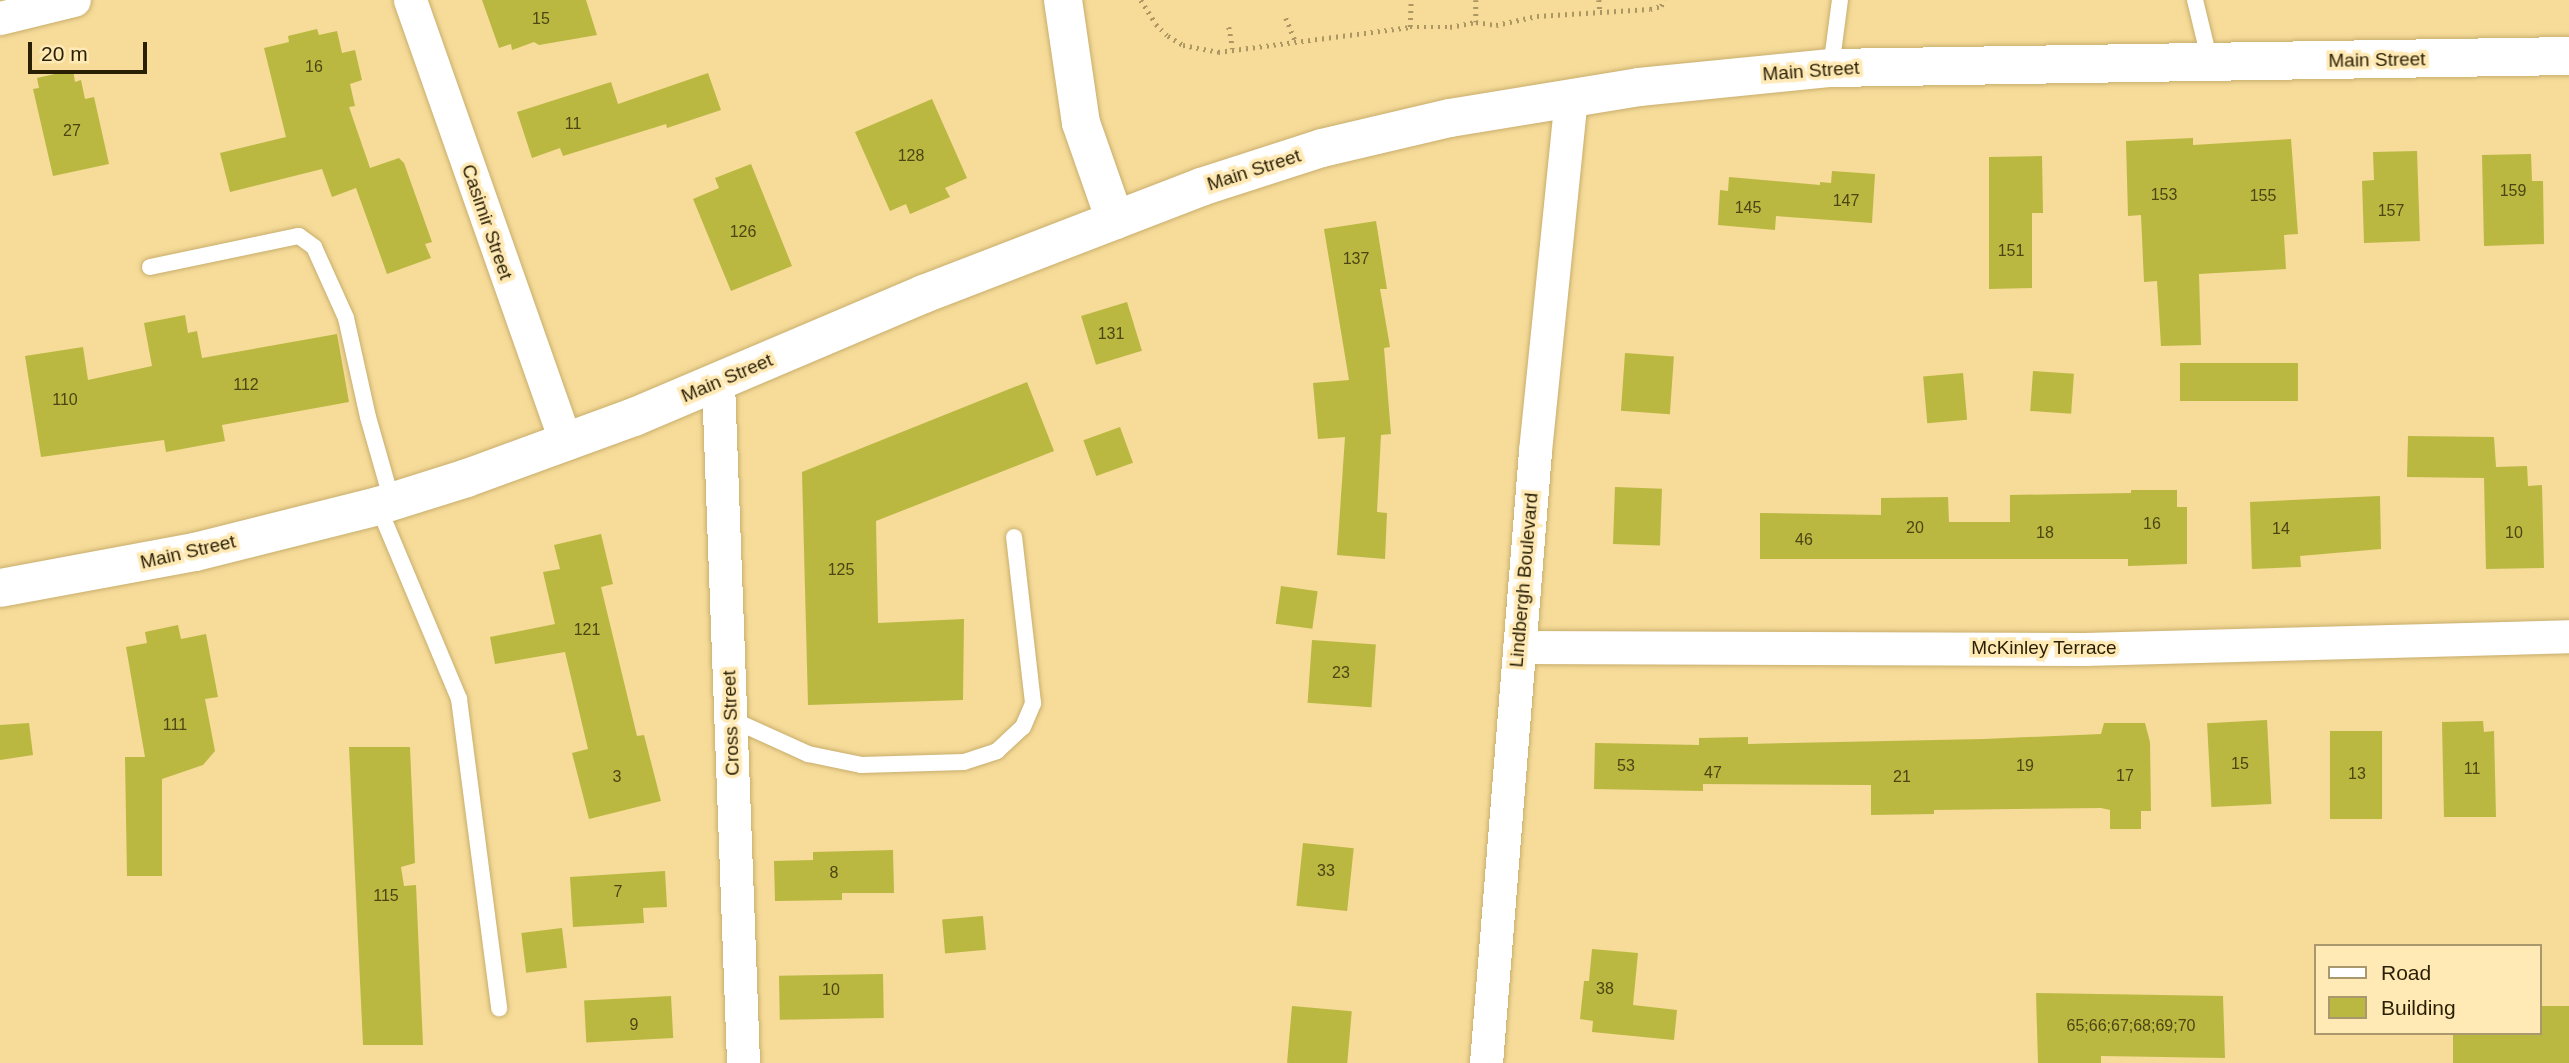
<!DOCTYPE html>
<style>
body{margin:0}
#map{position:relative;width:2569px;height:1063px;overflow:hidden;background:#f6db99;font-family:Arial,sans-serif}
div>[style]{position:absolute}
.building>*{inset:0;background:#bab841;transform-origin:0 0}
.path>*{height:4.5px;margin-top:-2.25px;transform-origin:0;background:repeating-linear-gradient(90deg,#ac9763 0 2px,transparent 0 7px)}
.roads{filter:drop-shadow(0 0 2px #c8ae6d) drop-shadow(0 0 2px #c8ae6d)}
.lane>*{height:16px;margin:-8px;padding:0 8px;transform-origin:8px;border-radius:8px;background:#fff}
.street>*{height:33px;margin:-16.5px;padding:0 16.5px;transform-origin:16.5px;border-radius:16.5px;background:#fff}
.secondary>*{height:38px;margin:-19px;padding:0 19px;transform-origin:19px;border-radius:19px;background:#fff}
.primary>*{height:38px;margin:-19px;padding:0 19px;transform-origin:19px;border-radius:19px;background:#fff}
span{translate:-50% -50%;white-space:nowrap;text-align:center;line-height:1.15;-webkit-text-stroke:7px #ffe9b5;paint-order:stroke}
.number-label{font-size:16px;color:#4d4513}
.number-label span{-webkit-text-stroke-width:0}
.street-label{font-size:19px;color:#291f04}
.legend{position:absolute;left:2314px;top:944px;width:228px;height:91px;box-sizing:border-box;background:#ffe9b5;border:2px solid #a9986e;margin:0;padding:9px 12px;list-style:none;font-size:21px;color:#291f04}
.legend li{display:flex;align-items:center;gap:14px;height:35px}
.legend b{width:35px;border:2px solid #a9986e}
.scale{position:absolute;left:28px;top:42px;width:119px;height:32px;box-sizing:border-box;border:4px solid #291f04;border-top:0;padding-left:9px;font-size:21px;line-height:24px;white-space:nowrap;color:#291f04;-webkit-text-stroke:5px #ffe9b5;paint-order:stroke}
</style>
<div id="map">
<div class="building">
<div style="clip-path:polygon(482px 0,586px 0,597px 35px,539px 45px,534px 42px,512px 50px,511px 44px,499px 48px)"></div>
<div style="clip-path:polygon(317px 29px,319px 35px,337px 31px,342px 53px,355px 50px,362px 80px,350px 84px,355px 106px,349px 107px,370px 168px,399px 158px,404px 163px,432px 242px,425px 244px,431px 258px,387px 274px,356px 188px,332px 197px,322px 169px,230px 192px,220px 153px,286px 137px,264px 48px,289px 42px,288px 36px)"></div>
<div style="clip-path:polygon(73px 70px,75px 82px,81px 80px,85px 99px,94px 97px,109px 164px,53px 176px,33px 89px,39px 88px,37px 78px)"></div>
<div style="clip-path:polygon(708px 73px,721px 110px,667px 128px,666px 124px,563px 156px,560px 148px,532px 158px,517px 112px,611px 82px,618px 104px)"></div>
<div style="clip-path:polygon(932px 99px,967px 178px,945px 188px,950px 197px,910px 214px,906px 204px,890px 211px,855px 132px)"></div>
<div style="clip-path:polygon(2193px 138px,2193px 145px,2291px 139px,2298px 234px,2284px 235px,2286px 269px,2199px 274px,2201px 345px,2161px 346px,2157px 281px,2144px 282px,2141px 215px,2128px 216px,2126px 141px)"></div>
<div style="clip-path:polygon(2417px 151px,2420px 241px,2364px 243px,2362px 181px,2374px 180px,2373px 152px)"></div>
<div style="clip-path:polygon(2531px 154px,2532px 181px,2543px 181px,2544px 244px,2484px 246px,2482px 155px)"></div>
<div style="clip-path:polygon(2042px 156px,2043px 213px,2032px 213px,2032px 288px,1989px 289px,1989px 157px)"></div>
<div style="clip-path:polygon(751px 164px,792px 266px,731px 291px,693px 199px,719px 188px,715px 178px)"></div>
<div style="clip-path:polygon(1832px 171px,1875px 174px,1872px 223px,1776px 216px,1775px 230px,1718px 225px,1720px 190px,1728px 191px,1729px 177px,1820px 185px,1820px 182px,1831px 183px)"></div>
<div style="clip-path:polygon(1376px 221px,1387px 289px,1380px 289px,1390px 347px,1384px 348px,1391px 434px,1381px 435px,1377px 512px,1387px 513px,1385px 559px,1337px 555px,1345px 437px,1318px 439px,1313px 383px,1349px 380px,1324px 229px)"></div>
<div style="left:1127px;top:302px;width:51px;height:48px;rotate:73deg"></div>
<div style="clip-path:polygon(185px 315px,188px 333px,197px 331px,202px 358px,337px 334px,349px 402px,222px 425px,225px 441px,166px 452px,164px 440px,41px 457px,25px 356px,83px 347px,88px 380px,152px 366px,144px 323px)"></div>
<div style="left:1625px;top:353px;width:49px;height:58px;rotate:4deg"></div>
<div style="left:2298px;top:363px;width:38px;height:118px;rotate:90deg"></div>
<div style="left:2033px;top:371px;width:41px;height:40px;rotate:4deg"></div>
<div style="left:1963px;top:373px;width:47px;height:40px;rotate:85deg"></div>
<div style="clip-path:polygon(1027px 382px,1054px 451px,876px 521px,878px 623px,964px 619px,963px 700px,808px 705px,802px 472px)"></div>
<div style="left:1120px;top:427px;width:38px;height:39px;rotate:70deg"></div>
<div style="clip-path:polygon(2408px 436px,2494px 437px,2496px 467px,2527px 466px,2528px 486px,2542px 485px,2544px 568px,2486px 569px,2484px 478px,2407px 477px)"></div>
<div style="left:1615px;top:487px;width:47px;height:57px;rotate:2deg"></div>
<div style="clip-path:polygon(2131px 490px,2177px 490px,2177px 507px,2187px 507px,2187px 564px,2128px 566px,2128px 559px,1760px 559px,1760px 513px,1881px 515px,1881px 498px,1948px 497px,1949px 522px,2010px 522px,2010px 495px,2131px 493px)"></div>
<div style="clip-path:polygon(2380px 496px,2381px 549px,2300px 556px,2301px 567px,2252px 569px,2250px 502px)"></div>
<div style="clip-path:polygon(601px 534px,613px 584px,601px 587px,637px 736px,644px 735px,661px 801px,589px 819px,572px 753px,588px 749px,565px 652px,495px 664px,490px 637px,555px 624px,543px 572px,560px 569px,554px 545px)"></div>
<div style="left:1281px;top:586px;width:37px;height:38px;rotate:8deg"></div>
<div style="clip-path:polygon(178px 625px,181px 639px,206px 634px,218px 697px,205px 699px,215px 751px,203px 765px,162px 779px,162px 876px,127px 876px,125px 757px,145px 757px,126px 647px,147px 643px,145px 632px)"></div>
<div style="left:1312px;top:640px;width:64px;height:63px;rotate:4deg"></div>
<div style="left:2267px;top:720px;width:84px;height:60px;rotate:87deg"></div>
<div style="clip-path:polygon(2483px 721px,2484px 732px,2494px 731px,2496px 817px,2444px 817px,2442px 722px)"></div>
<div style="clip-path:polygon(29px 723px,33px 755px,0 760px,0 725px)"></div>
<div style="clip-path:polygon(2104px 723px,2145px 723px,2150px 742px,2151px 811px,2141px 811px,2141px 829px,2110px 829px,2110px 810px,2101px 808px,1934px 810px,1934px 814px,1871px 815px,1871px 785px,1703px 784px,1703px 791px,1594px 789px,1595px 743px,1699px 745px,1699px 738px,1748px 737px,1748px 744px,1984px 739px,2101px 734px)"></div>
<div style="left:2330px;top:731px;width:52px;height:88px"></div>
<div style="clip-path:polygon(349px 747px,410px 747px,415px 863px,401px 867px,404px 886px,416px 885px,423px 1045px,363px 1045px)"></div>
<div style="left:1303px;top:843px;width:51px;height:63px;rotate:6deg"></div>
<div style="clip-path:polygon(893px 850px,894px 893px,842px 893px,842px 900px,775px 901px,774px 861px,813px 860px,813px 852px)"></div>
<div style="clip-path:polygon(665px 871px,667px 907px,643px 908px,644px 923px,573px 927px,570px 877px)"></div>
<div style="left:983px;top:916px;width:34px;height:41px;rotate:85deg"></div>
<div style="left:562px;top:928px;width:40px;height:41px;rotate:83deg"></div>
<div style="clip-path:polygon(1592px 949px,1638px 953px,1633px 1005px,1677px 1010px,1674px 1040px,1592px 1032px,1593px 1021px,1580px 1019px,1584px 981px,1589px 981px)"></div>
<div style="left:883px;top:974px;width:44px;height:104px;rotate:89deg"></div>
<div style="clip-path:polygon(2036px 993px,2223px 996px,2225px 1058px,2101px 1056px,2101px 1063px,2038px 1063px)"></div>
<div style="left:671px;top:996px;width:42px;height:87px;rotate:87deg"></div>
<div style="left:1292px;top:1006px;width:60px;height:57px;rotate:5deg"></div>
<div style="clip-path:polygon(2539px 1006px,2569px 1006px,2569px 1063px,2453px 1063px,2453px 1033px,2539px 1033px)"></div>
</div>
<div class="path">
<div style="left:1141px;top:0;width:28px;rotate:58deg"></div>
<div style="left:1156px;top:24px;width:17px;rotate:45deg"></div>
<div style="left:1168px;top:36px;width:17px;rotate:31deg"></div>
<div style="left:1183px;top:45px;width:36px;rotate:11deg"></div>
<div style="left:1218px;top:52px;width:194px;rotate:-7.4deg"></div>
<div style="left:1410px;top:27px;width:40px"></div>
<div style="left:1450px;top:27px;width:26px;rotate:-11deg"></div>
<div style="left:1476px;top:22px;width:20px;rotate:9deg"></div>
<div style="left:1496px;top:25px;width:42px;rotate:-12.4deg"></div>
<div style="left:1537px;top:16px;width:113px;rotate:-3.5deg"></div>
<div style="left:1650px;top:9px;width:11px;rotate:-15deg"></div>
<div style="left:1661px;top:6px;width:7px;rotate:-63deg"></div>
<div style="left:1476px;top:0;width:22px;rotate:90deg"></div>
<div style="left:1599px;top:0;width:12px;rotate:85deg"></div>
<div style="left:1286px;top:18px;width:24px;rotate:68deg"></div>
<div style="left:1229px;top:27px;width:22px;rotate:80deg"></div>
<div style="left:1410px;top:27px;width:27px;rotate:-88deg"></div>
</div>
<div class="roads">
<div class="lane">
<div style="left:2195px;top:0;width:64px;rotate:76.4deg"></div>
<div style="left:1831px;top:68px;width:69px;rotate:-82.5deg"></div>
<div style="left:150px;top:267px;width:152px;rotate:-11.8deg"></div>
<div style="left:299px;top:236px;width:19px;rotate:36deg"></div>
<div style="left:314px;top:247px;width:78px;rotate:65.7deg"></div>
<div style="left:346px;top:318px;width:101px;rotate:77.5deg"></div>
<div style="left:368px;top:417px;width:87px;rotate:74.1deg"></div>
<div style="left:378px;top:506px;width:209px;rotate:67.2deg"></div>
<div style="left:459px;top:699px;width:312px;rotate:82.6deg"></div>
<div style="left:731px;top:719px;width:85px;rotate:24.4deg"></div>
<div style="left:808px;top:754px;width:54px;rotate:11.7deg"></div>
<div style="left:861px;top:765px;width:103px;rotate:-1.7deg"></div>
<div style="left:964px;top:762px;width:35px;rotate:-18deg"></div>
<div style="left:997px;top:751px;width:35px;rotate:-43deg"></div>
<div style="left:1023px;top:727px;width:26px;rotate:-67deg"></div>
<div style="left:1033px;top:703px;width:167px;rotate:-96.5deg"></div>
</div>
<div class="street">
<div style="left:410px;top:0;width:470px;rotate:70.6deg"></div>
<div style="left:0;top:18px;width:76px;rotate:-13.7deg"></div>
<div style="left:718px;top:383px;width:680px;rotate:87.89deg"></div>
<div style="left:1519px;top:647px;width:565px;rotate:0.2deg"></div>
<div style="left:2084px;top:649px;width:485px;rotate:-1.5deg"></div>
<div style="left:1486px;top:1063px;width:614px;rotate:-85.42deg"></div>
<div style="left:1535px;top:451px;width:355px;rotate:-84.2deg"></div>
</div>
<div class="secondary">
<div style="left:1063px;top:0;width:124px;rotate:81.7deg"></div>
<div style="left:1081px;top:123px;width:103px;rotate:70.7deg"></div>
</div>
<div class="primary">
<div style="left:0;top:588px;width:198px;rotate:-10.5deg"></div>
<div style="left:195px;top:552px;width:189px;rotate:-14.1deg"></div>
<div style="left:378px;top:506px;width:93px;rotate:-17.5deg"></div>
<div style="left:467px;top:478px;width:178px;rotate:-20.1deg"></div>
<div style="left:634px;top:417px;width:315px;rotate:-23deg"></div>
<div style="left:924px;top:294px;width:297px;rotate:-21.1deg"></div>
<div style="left:1201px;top:187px;width:127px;rotate:-17.9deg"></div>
<div style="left:1322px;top:148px;width:131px;rotate:-13.2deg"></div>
<div style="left:1450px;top:118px;width:192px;rotate:-9.3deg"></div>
<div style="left:1639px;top:87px;width:193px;rotate:-5.7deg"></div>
<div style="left:1831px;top:68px;width:738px;rotate:-0.93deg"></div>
</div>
</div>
<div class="number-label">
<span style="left:541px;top:19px">15</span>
<span style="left:314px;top:67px">16</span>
<span style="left:573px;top:124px">11</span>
<span style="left:72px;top:131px">27</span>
<span style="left:911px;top:156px">128</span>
<span style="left:2513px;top:191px">159</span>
<span style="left:2164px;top:195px">153</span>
<span style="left:2263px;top:196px">155</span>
<span style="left:1846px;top:201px">147</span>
<span style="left:1748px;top:208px">145</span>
<span style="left:2391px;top:211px">157</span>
<span style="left:743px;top:232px">126</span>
<span style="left:2011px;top:251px">151</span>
<span style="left:1356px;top:259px">137</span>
<span style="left:1111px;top:334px">131</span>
<span style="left:246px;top:385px">112</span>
<span style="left:65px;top:400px">110</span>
<span style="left:2152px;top:524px">16</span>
<span style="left:1915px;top:528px">20</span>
<span style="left:2281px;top:529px">14</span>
<span style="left:2045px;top:533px">18</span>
<span style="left:2514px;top:533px">10</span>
<span style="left:1804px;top:540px">46</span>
<span style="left:841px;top:570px">125</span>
<span style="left:587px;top:630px">121</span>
<span style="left:1341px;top:673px">23</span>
<span style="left:175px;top:725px">111</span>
<span style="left:2240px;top:764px">15</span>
<span style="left:1626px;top:766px">53</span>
<span style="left:2025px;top:766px">19</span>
<span style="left:2472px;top:769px">11</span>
<span style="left:1713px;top:773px">47</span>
<span style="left:2357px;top:774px">13</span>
<span style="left:2125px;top:776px">17</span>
<span style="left:617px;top:777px">3</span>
<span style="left:1902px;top:777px">21</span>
<span style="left:1326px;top:871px">33</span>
<span style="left:834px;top:873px">8</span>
<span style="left:618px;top:892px">7</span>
<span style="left:386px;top:896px">115</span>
<span style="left:1605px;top:989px">38</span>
<span style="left:831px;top:990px">10</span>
<span style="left:634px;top:1025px">9</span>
<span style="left:2131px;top:1026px">65;66;67;68;69;70</span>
</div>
<div class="street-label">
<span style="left:2377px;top:60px;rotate:-1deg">Main Street</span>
<span style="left:1811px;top:71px;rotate:-4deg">Main Street</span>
<span style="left:1254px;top:170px;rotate:-18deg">Main Street</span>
<span style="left:487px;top:222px;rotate:71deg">Casimir Street</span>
<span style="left:727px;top:378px;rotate:-23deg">Main Street</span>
<span style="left:188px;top:552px;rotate:-13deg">Main Street</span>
<span style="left:1524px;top:580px;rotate:-85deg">Lindbergh Boulevard</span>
<span style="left:2044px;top:648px">McKinley Terrace</span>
<span style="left:731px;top:723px;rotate:-92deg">Cross Street</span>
</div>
<ul class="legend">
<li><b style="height:9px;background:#fff"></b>Road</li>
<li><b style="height:19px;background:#bab841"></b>Building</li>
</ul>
<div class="scale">20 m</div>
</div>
